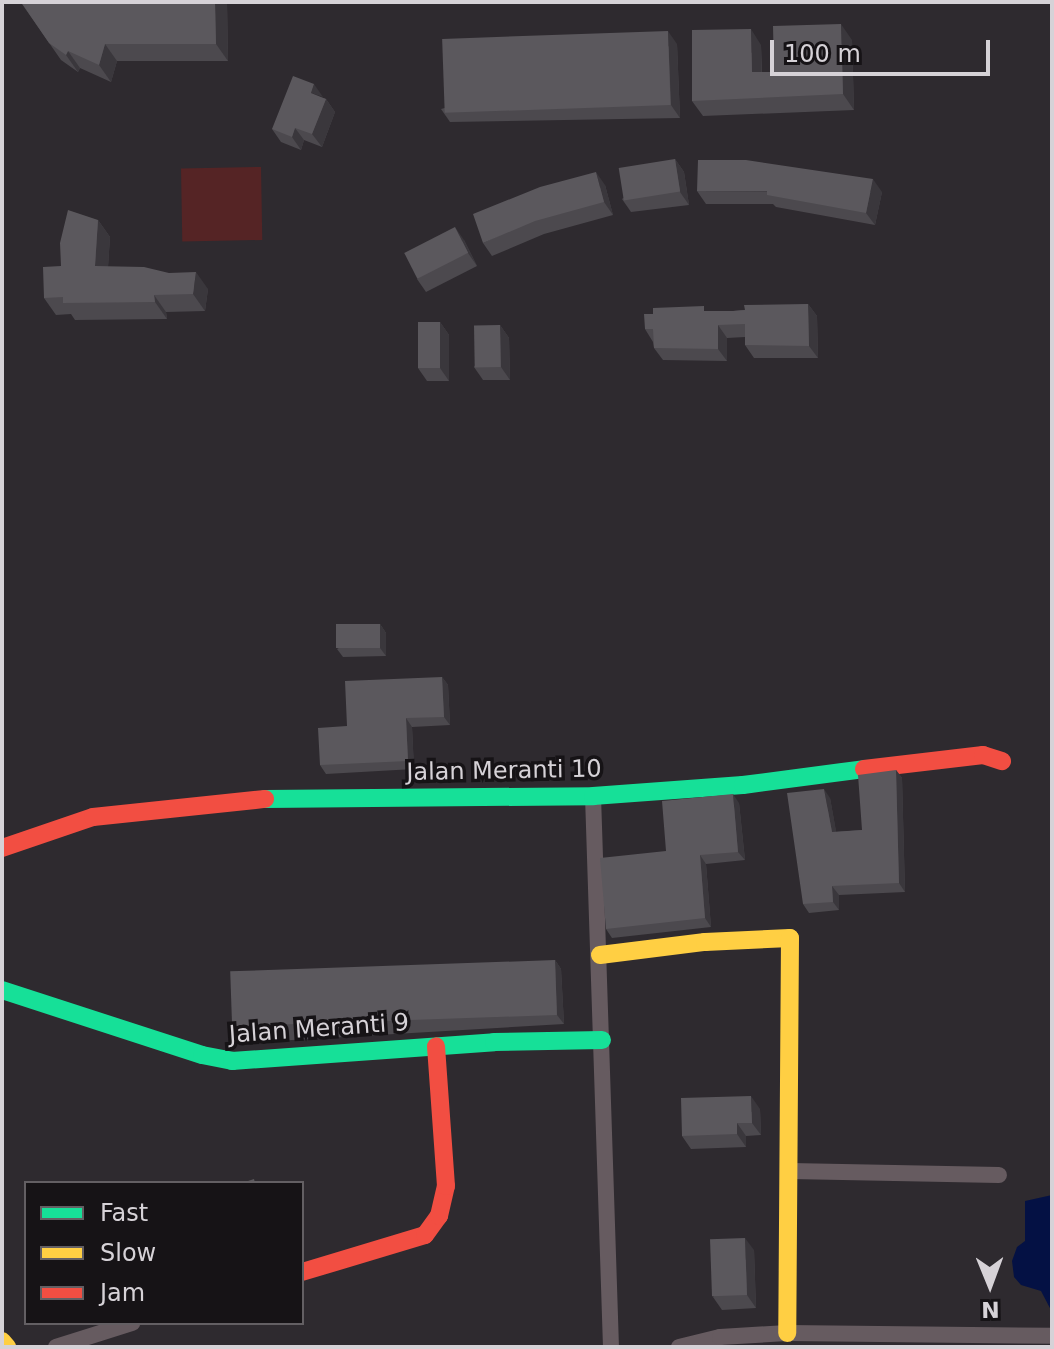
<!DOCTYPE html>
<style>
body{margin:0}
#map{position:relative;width:1054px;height:1349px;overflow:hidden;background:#2e2a2f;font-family:"DejaVu Sans",sans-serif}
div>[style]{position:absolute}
.green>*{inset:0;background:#552425;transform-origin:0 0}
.water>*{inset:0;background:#041144}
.street>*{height:16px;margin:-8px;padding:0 8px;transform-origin:8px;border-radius:8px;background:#665b60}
.fast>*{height:18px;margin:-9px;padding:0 9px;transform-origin:9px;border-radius:9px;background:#16e098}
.slow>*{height:18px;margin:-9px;padding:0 9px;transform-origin:9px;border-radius:9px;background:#ffcf43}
.jam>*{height:18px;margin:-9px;padding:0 9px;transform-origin:9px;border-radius:9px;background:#f24e42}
.wall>*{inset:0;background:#4c494e}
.shaded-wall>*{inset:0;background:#3a373c}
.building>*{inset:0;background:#5b585d;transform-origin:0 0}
span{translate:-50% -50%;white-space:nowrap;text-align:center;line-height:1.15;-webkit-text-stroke:7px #161316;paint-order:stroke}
.street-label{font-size:24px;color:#d6d2d7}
.frame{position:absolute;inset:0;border:4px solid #d6d2d7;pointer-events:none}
.legend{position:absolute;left:24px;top:1181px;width:280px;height:144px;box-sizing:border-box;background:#161316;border:2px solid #635f63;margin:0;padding:10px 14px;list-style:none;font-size:24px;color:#d6d2d7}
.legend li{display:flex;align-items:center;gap:16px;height:40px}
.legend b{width:40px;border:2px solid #635f63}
.north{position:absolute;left:950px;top:1245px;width:80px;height:80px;-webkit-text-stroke:6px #161316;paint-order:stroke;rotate:179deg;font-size:22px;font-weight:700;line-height:32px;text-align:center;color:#d6d2d7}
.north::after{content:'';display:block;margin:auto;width:28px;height:36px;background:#d6d2d7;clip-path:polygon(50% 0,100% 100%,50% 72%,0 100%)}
.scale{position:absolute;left:770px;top:40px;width:220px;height:36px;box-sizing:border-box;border:4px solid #d6d2d7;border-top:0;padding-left:10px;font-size:24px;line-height:28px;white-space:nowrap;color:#d6d2d7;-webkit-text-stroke:6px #161316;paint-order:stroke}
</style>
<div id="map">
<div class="green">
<div style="left:261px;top:167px;width:73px;height:80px;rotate:89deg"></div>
</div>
<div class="water">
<div style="clip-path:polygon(1052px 1195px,1052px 1312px,1041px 1291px,1021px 1285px,1014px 1277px,1012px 1261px,1017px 1247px,1025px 1241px,1025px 1201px)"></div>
</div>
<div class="street">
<div style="left:593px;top:796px;width:551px;rotate:88.13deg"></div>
<div style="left:790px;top:1171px;width:209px;rotate:1.1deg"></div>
<div style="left:56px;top:1347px;width:80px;rotate:-17.5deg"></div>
<div style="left:679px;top:1347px;width:42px;rotate:-13.7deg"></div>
<div style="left:720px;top:1337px;width:67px;rotate:-3.4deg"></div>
<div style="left:787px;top:1333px;width:265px;rotate:0.6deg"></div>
</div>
<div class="fast">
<div style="left:265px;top:799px;width:328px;rotate:-0.5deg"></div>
<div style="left:593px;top:796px;width:150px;rotate:-4.2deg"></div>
<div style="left:743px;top:785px;width:122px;rotate:-7.5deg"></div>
<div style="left:2px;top:990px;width:210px;rotate:18deg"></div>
<div style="left:202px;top:1055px;width:31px;rotate:11deg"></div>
<div style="left:232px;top:1061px;width:263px;rotate:-4.1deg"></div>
<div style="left:494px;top:1042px;width:108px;rotate:-1.1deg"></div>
</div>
<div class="slow">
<div style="left:600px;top:955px;width:106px;rotate:-7.1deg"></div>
<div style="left:705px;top:942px;width:85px;rotate:-2.7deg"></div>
<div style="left:790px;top:938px;width:395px;rotate:90.4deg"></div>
<div style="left:2px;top:1341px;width:8px;rotate:50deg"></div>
</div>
<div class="jam">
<div style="left:864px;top:769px;width:120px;rotate:-6.7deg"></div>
<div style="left:983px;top:755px;width:20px;rotate:18deg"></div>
<div style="left:2px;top:848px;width:96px;rotate:-18.8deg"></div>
<div style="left:93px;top:817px;width:173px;rotate:-6deg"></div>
<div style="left:302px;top:1272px;width:128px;rotate:-16.7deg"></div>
<div style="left:425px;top:1235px;width:24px;rotate:-54deg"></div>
<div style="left:439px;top:1216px;width:31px;rotate:-77deg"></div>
<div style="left:446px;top:1186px;width:140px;rotate:-94.1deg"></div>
</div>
<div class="wall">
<div style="clip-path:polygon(227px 2px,228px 61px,117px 61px,111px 82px,80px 68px,78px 72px,61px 60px,22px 4px)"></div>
<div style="clip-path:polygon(852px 40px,854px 110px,703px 116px,692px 101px,761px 45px,762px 72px,774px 72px)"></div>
<div style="clip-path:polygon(677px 44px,680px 118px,450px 122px,441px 109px)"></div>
<div style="clip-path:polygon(323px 98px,326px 99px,335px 112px,322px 147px,304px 140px,301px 150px,281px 142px,272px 129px)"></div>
<div style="clip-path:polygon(675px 159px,684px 172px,689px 205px,631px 212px,622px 199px)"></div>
<div style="clip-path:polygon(605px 185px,613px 215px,544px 234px,492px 256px,483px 243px)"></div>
<div style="clip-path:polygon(697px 191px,882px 192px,875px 225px,776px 207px,773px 204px,706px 204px)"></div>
<div style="clip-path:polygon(98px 220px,110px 237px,108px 267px,208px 289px,205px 311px,166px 312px,167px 319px,75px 320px,71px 314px,56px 315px,44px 298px,61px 266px)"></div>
<div style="clip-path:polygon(464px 240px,477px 266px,426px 292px,417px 279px)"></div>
<div style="clip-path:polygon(808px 304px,817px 316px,818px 358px,754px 358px,745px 345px,745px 337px,727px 338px,727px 361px,663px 360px,654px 348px,653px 342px,645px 329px,707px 311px,733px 311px)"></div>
<div style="clip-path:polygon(440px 322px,449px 335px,449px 381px,427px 381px,418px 368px)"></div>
<div style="clip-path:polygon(500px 325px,509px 338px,510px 380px,483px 380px,474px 367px)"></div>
<div style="clip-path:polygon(380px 624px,386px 633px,386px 656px,343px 657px,337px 649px)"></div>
<div style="clip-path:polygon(442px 677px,448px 685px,450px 725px,412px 727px,414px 769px,326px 774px,320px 765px,347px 726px)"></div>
<div style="clip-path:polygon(896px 770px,902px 778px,905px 892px,839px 895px,839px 910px,809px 913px,803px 904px,830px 798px,836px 832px,862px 830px)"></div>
<div style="clip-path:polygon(739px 803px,745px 860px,706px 864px,711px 927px,612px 938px,606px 929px)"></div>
<div style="clip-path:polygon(555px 960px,561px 969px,564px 1024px,243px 1043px,237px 1034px)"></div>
<div style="clip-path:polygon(760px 1109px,761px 1135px,746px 1136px,746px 1147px,691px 1149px,682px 1136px)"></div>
<div style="clip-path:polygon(754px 1250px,756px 1308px,722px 1310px,713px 1297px)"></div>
</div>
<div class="shaded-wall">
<div style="clip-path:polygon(215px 2px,227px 2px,228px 61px,216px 44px)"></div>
<div style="clip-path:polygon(841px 24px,852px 40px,854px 110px,843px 94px)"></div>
<div style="clip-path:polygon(751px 29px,761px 45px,762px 88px,752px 72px)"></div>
<div style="clip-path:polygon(668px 31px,677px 44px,680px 118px,671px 105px)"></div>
<div style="clip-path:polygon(105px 44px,117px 61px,111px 82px,99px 65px)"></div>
<div style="clip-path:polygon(68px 51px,80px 68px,78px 72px,66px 55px)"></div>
<div style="clip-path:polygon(314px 84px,323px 97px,311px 93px)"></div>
<div style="clip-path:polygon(326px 99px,335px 112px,322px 147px,312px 134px)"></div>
<div style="clip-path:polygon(295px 128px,304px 140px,301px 150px,292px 137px)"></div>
<div style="clip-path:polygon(675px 159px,684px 172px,689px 205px,680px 192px)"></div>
<div style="clip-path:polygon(596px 172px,605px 185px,613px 215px,604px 202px)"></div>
<div style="clip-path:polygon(873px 179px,882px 192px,875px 225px,866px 213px)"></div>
<div style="clip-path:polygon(98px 220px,110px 237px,107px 283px,95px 266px)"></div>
<div style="clip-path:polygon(455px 227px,464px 240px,477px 266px,468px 253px)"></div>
<div style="clip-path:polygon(196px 272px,208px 289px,205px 311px,193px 294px)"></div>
<div style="clip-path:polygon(154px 295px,166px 312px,167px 319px,155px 302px)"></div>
<div style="clip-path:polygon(808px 304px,817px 316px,818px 358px,809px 346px)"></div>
<div style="clip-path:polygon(440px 322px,449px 335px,449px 381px,440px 368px)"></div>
<div style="clip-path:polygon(500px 325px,509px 338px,510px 380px,501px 367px)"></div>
<div style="clip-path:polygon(718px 325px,727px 338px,727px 361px,718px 349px)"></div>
<div style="clip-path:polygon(380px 624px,386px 633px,386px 656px,380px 648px)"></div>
<div style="clip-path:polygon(442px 677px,448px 685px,450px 725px,444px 717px)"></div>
<div style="clip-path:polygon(406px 718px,412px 727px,414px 769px,408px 761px)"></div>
<div style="clip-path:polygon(896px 770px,902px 778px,905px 892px,899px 883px)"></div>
<div style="clip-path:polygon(824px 789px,830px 798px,838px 841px,832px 832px)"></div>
<div style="clip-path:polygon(733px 794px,739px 803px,745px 860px,738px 852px)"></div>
<div style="clip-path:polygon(700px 855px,706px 864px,711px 927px,705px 918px)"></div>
<div style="clip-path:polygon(832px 886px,839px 895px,839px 910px,833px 902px)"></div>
<div style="clip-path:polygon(555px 960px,561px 969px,564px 1024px,557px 1015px)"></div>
<div style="clip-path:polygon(751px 1096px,760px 1109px,761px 1135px,752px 1123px)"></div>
<div style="clip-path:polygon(737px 1123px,746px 1136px,746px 1147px,737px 1134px)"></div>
<div style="clip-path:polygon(745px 1238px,754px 1250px,756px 1308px,747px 1295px)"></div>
</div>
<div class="building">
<div style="clip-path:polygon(21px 2px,215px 2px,216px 44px,105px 44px,99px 65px,68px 51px,66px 55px,49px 43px)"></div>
<div style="clip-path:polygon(841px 24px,843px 94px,692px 101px,692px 30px,751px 29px,752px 72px,774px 72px,773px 26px)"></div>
<div style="left:668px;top:31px;width:74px;height:226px;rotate:88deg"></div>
<div style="clip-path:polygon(293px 76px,314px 84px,311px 93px,326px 99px,312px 134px,295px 128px,292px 137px,272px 129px)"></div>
<div style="left:675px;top:159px;width:33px;height:57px;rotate:81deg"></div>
<div style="clip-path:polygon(698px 160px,746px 160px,873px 179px,866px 213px,767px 195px,767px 191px,697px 191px)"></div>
<div style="clip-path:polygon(596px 172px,604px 202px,535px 221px,483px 243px,473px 214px,540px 187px)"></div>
<div style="clip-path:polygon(68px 210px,98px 220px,95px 266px,144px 267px,169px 273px,196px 272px,193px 294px,154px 295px,155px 302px,63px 303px,63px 297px,44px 298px,43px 267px,61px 266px,60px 243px)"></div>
<div style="left:455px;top:227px;width:29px;height:57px;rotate:63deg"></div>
<div style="clip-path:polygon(808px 304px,809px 346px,745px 345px,745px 324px,718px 325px,718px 349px,654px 348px,653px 329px,645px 329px,644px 314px,653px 314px,653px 308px,704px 306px,704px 311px,733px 311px,745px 310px,744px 305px)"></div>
<div style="left:440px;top:322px;width:46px;height:22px;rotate:90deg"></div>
<div style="left:500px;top:325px;width:42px;height:26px;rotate:89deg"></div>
<div style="left:380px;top:624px;width:24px;height:44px;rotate:90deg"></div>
<div style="clip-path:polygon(442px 677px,444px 717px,406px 718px,408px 761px,320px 765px,318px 728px,347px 726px,345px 681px)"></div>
<div style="clip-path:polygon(896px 770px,899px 883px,832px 886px,833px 902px,803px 904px,787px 793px,824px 789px,832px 832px,862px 830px,858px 775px)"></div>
<div style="clip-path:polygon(733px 794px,738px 852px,700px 855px,705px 918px,606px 929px,600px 858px,666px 851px,662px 801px)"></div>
<div style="left:555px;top:960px;width:55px;height:325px;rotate:88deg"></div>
<div style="clip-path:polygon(751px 1096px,752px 1123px,737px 1123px,737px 1134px,682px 1136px,681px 1098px)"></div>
<div style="clip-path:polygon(254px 1179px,255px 1183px,242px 1183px)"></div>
<div style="left:745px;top:1238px;width:57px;height:35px;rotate:88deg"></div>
</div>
<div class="street-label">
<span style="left:504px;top:771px;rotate:-1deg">Jalan Meranti 10</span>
<span style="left:319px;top:1029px;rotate:-4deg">Jalan Meranti 9</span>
</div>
<div class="frame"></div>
<ul class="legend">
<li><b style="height:10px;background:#16e098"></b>Fast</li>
<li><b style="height:10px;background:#ffcf43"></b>Slow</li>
<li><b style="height:10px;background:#f24e42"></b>Jam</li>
</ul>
<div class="north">N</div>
<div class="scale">100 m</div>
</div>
